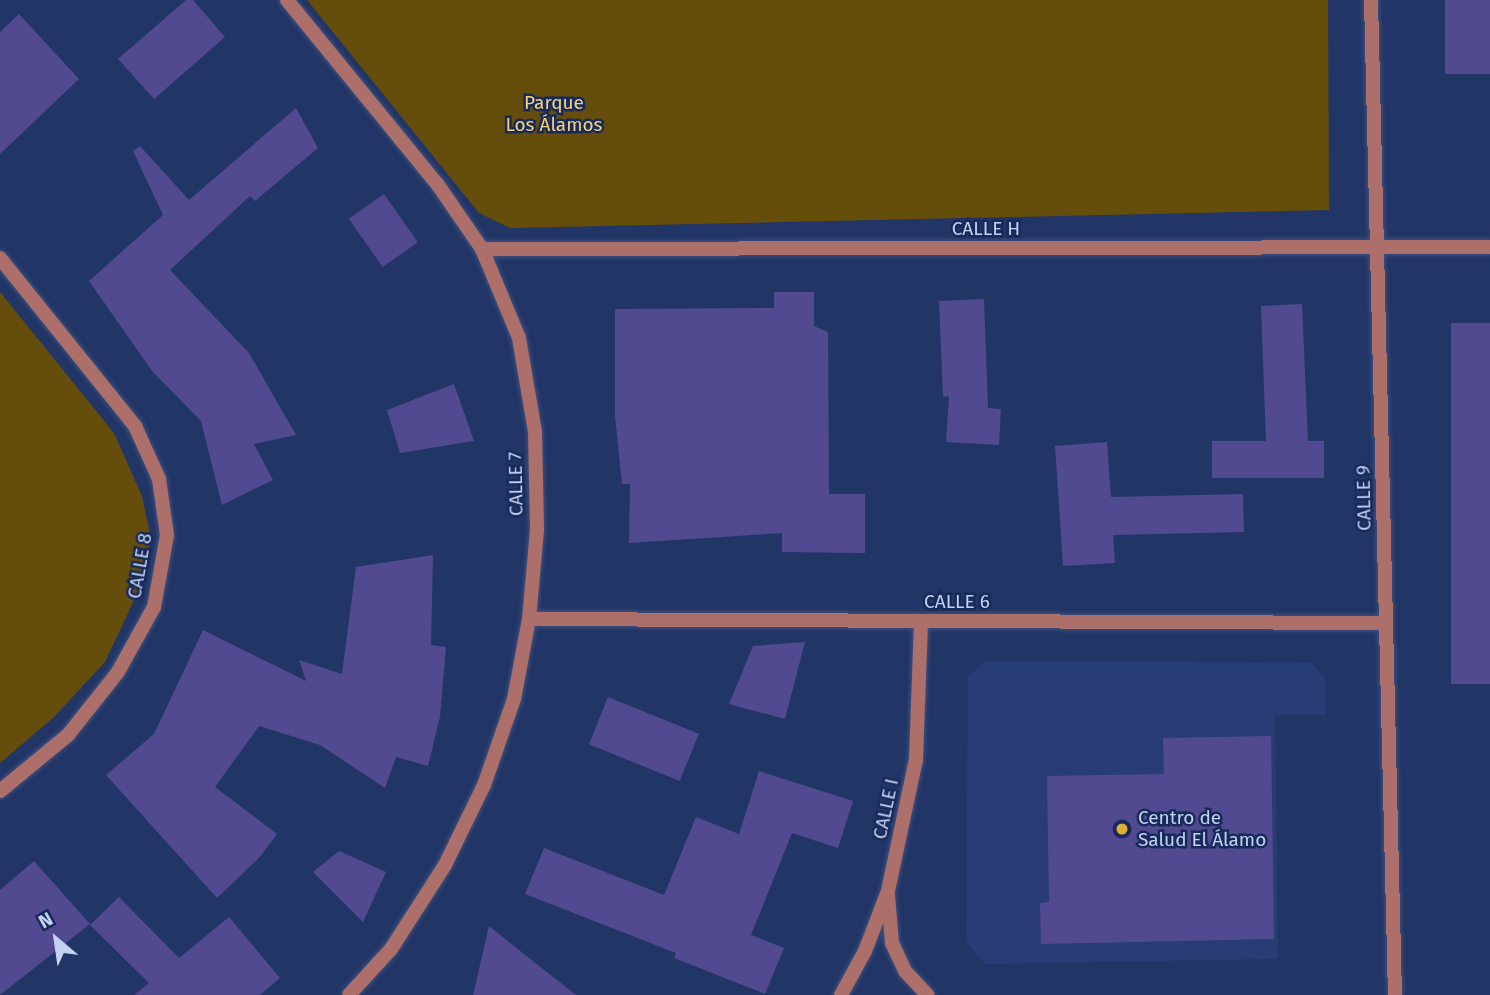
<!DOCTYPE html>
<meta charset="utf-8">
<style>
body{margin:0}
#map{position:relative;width:1490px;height:995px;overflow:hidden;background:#213566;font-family:"Fira Sans",sans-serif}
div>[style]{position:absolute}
.built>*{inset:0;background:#283d76}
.green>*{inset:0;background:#654d0b}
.building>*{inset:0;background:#524a91;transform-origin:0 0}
.roads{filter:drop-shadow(0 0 2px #3e517f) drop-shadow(0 0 2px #3e517f)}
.minor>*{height:14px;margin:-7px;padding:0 7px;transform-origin:7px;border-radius:7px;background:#ac6f69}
.dots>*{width:19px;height:19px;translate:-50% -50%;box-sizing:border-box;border:4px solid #182a5b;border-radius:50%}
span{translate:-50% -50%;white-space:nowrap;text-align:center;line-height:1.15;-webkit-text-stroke:5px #182a5b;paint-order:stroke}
.park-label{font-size:19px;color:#f7d17a}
.street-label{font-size:19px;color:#c4d2f1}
.poi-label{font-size:19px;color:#c4d2f1}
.left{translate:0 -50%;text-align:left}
.north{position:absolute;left:21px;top:904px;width:70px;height:70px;-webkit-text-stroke:5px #182a5b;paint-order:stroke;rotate:331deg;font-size:19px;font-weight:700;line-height:28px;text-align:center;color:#c4d2f1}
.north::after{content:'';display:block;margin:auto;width:24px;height:32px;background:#c4d2f1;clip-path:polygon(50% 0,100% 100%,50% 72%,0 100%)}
</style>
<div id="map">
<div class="built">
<div style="clip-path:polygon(987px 661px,1311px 662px,1325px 679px,1326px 715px,1275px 715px,1278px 959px,985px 964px,966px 942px,968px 676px)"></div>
</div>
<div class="green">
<div style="clip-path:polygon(307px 0,1328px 0,1329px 210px,510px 228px,479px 213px)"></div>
<div style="clip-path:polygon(0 292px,114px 433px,142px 496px,151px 539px,136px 596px,105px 662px,53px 718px,0 763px)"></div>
</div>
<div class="building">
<div style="clip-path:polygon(186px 0,193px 0,225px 37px,154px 99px,118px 59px)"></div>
<div style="left:1445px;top:0;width:45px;height:74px"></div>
<div style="clip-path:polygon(19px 14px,79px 79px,0 154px,0 32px)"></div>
<div style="clip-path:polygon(296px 108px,318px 148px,255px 201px,250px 196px,170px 270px,249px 353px,296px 435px,254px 444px,273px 480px,222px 505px,201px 421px,152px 371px,89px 281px,163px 215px,133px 151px,140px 146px,189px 200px)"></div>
<div style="left:384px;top:194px;width:59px;height:43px;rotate:55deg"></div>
<div style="clip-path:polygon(774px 292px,814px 292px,814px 326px,828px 332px,829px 494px,865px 494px,865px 553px,782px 552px,782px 533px,629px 543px,630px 484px,622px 484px,615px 416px,615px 309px,774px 308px)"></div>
<div style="clip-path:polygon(984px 299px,988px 408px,1001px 409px,999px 445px,946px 442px,949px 396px,943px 397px,939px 301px)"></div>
<div style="clip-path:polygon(1302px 304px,1308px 441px,1324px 441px,1324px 478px,1212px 478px,1212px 441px,1266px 441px,1261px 306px)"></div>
<div style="left:1490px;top:323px;width:361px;height:39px;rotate:90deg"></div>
<div style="clip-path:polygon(454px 384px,474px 441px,400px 453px,387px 410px)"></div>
<div style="clip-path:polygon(1107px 442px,1111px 497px,1243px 494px,1244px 532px,1113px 535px,1115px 563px,1063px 566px,1055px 446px)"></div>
<div style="clip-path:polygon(433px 555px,431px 645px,446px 647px,440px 717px,428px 766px,396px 757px,385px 788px,320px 745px,259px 726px,215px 787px,277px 834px,259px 858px,217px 898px,106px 775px,154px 734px,203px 630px,306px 681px,299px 660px,342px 674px,356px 567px)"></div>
<div style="clip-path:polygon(805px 642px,785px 719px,729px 704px,753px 646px)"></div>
<div style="left:608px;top:697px;width:98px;height:51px;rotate:22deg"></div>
<div style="clip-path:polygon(1271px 736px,1274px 939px,1041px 944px,1040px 903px,1049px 902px,1047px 776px,1164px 774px,1163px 738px)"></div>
<div style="clip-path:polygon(759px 771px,853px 801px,838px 848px,792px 833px,751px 935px,784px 948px,765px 994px,674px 958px,676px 953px,525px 894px,544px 848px,664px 895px,696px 817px,739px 834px)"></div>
<div style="clip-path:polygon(339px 851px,386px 872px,363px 922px,313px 872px)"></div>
<div style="clip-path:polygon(34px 861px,90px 924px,0 995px,0 890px)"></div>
<div style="clip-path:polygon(119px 897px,179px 958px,229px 917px,280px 978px,260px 995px,134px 995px,149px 983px,90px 925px)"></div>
<div style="clip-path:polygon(489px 926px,524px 954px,576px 995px,473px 995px)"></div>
</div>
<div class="roads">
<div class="minor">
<div style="left:287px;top:0;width:239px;rotate:50.8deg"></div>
<div style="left:438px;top:185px;width:78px;rotate:55.5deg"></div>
<div style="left:482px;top:249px;width:96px;rotate:67.4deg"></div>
<div style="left:519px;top:338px;width:95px;rotate:80.3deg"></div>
<div style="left:535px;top:432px;width:98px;rotate:88.8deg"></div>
<div style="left:537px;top:530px;width:89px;rotate:95.1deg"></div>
<div style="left:529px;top:619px;width:81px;rotate:100.6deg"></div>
<div style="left:514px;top:699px;width:91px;rotate:109.2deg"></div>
<div style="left:484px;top:785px;width:89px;rotate:116deg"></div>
<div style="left:445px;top:865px;width:100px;rotate:122.7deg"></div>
<div style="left:391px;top:949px;width:62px;rotate:132.4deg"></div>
<div style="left:1371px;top:0;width:995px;rotate:88.62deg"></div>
<div style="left:482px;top:249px;width:1008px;rotate:-0.11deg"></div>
<div style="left:0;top:258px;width:216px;rotate:51.2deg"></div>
<div style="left:135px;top:426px;width:58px;rotate:65.6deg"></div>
<div style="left:159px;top:479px;width:57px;rotate:81.9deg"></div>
<div style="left:167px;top:535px;width:73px;rotate:100.2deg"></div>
<div style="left:154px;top:607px;width:74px;rotate:119deg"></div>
<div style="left:118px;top:672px;width:80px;rotate:128.4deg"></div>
<div style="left:68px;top:735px;width:88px;rotate:140.5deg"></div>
<div style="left:529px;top:619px;width:857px;rotate:0.27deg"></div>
<div style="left:888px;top:896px;width:47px;rotate:85.1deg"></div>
<div style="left:892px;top:943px;width:31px;rotate:65deg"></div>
<div style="left:905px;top:971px;width:33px;rotate:47deg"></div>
<div style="left:841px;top:995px;width:50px;rotate:-61.4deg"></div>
<div style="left:865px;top:951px;width:64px;rotate:-69deg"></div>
<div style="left:888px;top:891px;width:135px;rotate:-78deg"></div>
<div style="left:916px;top:759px;width:138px;rotate:-87.9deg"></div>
</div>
</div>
<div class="dots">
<div style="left:1122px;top:829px;background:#e0b034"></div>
</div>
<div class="park-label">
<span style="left:554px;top:114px">Parque<br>Los Álamos</span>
</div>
<div class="street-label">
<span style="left:986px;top:229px">CALLE H</span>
<span style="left:516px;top:484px;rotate:-91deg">CALLE 7</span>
<span style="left:1364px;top:498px;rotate:-91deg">CALLE 9</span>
<span style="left:140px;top:566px;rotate:-80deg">CALLE 8</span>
<span style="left:957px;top:602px">CALLE 6</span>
<span style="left:886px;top:809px;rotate:-78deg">CALLE I</span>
</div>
<div class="poi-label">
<span class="left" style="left:1138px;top:829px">Centro de<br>Salud El Álamo</span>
</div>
<div class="north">N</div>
</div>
